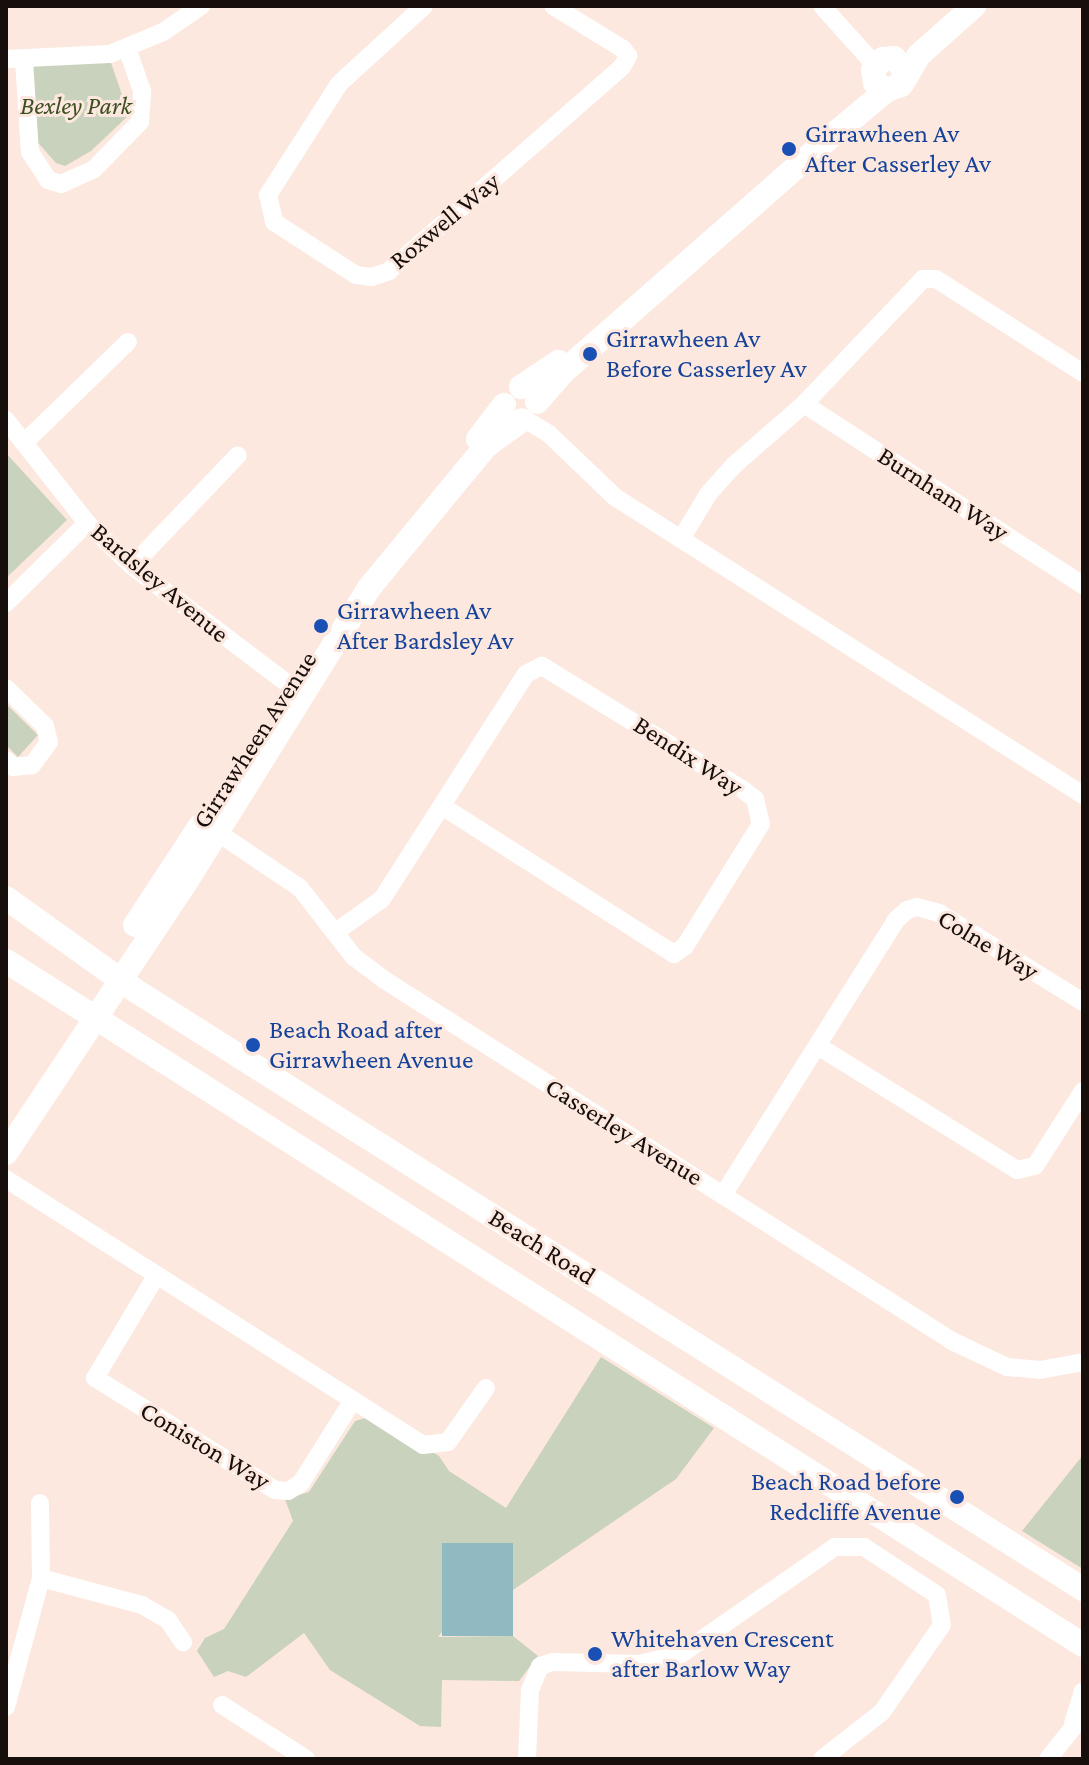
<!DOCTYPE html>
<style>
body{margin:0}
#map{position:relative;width:1089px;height:1765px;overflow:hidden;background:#fde8df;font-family:"Crimson Pro",serif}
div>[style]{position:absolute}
.green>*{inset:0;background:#c8d2bc}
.water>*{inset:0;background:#91b9c1;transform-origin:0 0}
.minor>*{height:18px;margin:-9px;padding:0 9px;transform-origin:9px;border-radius:9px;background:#fff}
.major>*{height:24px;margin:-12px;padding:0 12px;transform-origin:12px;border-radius:12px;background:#fff}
.dots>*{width:22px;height:22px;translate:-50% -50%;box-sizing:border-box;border:4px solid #fde8df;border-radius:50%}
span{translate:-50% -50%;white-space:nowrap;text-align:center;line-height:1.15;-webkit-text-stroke:6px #fde8df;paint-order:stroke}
.park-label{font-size:26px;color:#3d4f20;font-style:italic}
.transit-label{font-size:26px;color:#164399}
.left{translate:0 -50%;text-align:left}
.right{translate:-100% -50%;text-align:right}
.street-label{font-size:26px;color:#170f0b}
.frame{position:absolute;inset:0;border:8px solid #170f0b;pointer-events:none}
</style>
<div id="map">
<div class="green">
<div style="clip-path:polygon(110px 60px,129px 115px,91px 151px,65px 166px,56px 163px,33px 137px,31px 66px)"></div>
<div style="clip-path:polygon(6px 453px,67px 520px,6px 578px)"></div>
<div style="clip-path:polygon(6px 704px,38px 735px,18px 757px,6px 745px)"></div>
<div style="clip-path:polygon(601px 1357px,714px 1428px,676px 1479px,513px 1590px,512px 1543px,438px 1637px,513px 1636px,538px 1656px,519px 1681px,442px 1680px,441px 1727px,420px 1726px,330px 1670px,304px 1633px,246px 1677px,228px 1671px,214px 1677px,197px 1651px,205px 1638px,224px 1629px,293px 1521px,285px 1499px,309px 1492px,355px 1421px,372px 1416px,439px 1456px,449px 1471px,506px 1508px)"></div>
<div style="clip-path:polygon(1083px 1455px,1083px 1569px,1022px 1531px)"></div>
</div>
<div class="water">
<div style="left:513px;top:1543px;width:93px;height:71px;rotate:90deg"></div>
</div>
<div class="minor">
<div style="left:424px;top:6px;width:115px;rotate:137.5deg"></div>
<div style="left:339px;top:84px;width:132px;rotate:122.6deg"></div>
<div style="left:268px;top:195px;width:28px;rotate:77deg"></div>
<div style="left:274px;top:222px;width:98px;rotate:32.9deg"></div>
<div style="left:356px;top:275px;width:16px;rotate:7deg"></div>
<div style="left:372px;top:277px;width:18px;rotate:-19deg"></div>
<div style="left:389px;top:271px;width:310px;rotate:-41.2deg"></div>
<div style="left:622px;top:67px;width:13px;rotate:-61deg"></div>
<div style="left:628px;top:56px;width:9px;rotate:-126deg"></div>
<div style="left:623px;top:49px;width:82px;rotate:-148.4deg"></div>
<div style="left:822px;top:6px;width:79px;rotate:48.1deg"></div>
<div style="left:6px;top:59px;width:104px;rotate:-2.8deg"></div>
<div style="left:110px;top:54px;width:57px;rotate:-22.5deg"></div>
<div style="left:163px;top:32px;width:46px;rotate:-34.4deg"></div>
<div style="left:24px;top:60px;width:92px;rotate:86.3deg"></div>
<div style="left:30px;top:152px;width:33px;rotate:57deg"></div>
<div style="left:48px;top:180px;width:14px;rotate:17deg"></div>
<div style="left:61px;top:184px;width:35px;rotate:-24deg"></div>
<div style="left:93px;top:170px;width:67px;rotate:-45.6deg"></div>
<div style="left:140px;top:122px;width:31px;rotate:-86deg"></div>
<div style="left:142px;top:91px;width:46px;rotate:-109.2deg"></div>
<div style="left:804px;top:404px;width:333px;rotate:33deg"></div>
<div style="left:6px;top:420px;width:131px;rotate:51.8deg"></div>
<div style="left:87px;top:523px;width:62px;rotate:43.7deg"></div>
<div style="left:132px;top:566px;width:211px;rotate:37.1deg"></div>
<div style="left:526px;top:420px;width:27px;rotate:31deg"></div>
<div style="left:549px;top:434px;width:91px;rotate:43.7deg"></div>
<div style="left:615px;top:497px;width:555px;rotate:32.49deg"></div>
<div style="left:24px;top:443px;width:145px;rotate:-44.2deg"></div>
<div style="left:681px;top:539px;width:54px;rotate:-58.7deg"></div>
<div style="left:709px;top:493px;width:36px;rotate:-48deg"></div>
<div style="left:733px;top:466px;width:94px;rotate:-41.1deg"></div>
<div style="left:804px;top:404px;width:173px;rotate:-46.4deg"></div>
<div style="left:923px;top:279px;width:13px"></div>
<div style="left:936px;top:279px;width:174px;rotate:32.6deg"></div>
<div style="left:132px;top:566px;width:153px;rotate:-46.3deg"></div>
<div style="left:6px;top:603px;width:114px;rotate:-44.6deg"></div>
<div style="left:6px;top:688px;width:54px;rotate:44.3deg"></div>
<div style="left:45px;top:726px;width:16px;rotate:76deg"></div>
<div style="left:49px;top:742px;width:29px;rotate:126deg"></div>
<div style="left:32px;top:765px;width:19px;rotate:174deg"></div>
<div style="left:13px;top:767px;width:10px;rotate:-135deg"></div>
<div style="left:208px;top:826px;width:111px;rotate:34deg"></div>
<div style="left:300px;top:888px;width:88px;rotate:52deg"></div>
<div style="left:354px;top:957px;width:36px;rotate:37deg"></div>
<div style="left:383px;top:979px;width:674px;rotate:32.46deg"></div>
<div style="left:952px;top:1341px;width:61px;rotate:25.3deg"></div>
<div style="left:1007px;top:1367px;width:33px;rotate:5deg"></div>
<div style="left:1040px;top:1370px;width:44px;rotate:-10.5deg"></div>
<div style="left:337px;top:931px;width:55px;rotate:-35.4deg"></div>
<div style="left:382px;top:899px;width:267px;rotate:-57.4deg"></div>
<div style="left:526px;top:674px;width:18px;rotate:-27deg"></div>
<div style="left:542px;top:666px;width:235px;rotate:31.6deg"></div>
<div style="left:742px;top:789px;width:16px;rotate:38deg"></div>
<div style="left:755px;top:799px;width:26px;rotate:77deg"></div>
<div style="left:761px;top:824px;width:144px;rotate:121.9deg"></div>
<div style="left:685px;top:946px;width:14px;rotate:144deg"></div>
<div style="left:674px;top:954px;width:274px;rotate:-147.5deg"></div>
<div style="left:818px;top:1046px;width:234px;rotate:31.9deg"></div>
<div style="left:1017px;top:1170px;width:18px;rotate:-13deg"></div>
<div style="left:1035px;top:1166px;width:89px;rotate:-57.4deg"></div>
<div style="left:6px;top:1179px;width:411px;rotate:32.5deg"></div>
<div style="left:353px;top:1400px;width:98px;rotate:122.1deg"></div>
<div style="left:301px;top:1483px;width:15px;rotate:148deg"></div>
<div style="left:288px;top:1491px;width:13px;rotate:-176deg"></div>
<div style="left:275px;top:1490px;width:212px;rotate:-148.1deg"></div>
<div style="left:95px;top:1378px;width:119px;rotate:-59.1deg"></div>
<div style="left:723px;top:1195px;width:325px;rotate:-57.8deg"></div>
<div style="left:896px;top:920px;width:15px;rotate:-42deg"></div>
<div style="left:907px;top:910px;width:10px;rotate:-17deg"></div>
<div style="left:917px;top:907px;width:23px;rotate:15deg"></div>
<div style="left:939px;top:913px;width:169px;rotate:31.7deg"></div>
<div style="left:353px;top:1400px;width:83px;rotate:32.7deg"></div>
<div style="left:423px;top:1445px;width:25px;rotate:-7deg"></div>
<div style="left:448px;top:1442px;width:66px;rotate:-54.9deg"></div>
<div style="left:41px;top:1578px;width:105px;rotate:15deg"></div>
<div style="left:142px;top:1605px;width:30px;rotate:30deg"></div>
<div style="left:168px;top:1620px;width:27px;rotate:56deg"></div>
<div style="left:222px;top:1705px;width:100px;rotate:32.7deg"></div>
<div style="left:6px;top:1707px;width:134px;rotate:-74.8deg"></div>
<div style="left:41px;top:1578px;width:75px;rotate:-90.8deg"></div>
<div style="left:1073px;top:1724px;width:34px;rotate:-73deg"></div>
<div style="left:527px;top:1759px;width:69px;rotate:-87.5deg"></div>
<div style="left:530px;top:1690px;width:26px;rotate:-67deg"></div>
<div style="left:540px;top:1666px;width:14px;rotate:-17deg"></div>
<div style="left:553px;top:1662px;width:86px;rotate:1.3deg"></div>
<div style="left:639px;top:1664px;width:43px;rotate:-13.4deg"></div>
<div style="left:681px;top:1654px;width:188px;rotate:-34.8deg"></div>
<div style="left:835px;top:1547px;width:29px"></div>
<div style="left:864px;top:1547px;width:87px;rotate:33.3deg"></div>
<div style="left:937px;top:1595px;width:30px;rotate:81deg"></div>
<div style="left:942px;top:1625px;width:106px;rotate:124.6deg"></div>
<div style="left:882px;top:1712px;width:76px;rotate:141.9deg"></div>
<div style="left:1048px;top:1759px;width:56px;rotate:-51.5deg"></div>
</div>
<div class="major">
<div style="left:904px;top:81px;width:30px;rotate:-60deg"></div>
<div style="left:919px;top:55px;width:74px;rotate:-41.7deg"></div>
<div style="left:521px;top:387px;width:45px;rotate:-34deg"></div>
<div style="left:537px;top:402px;width:40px;rotate:-49deg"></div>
<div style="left:563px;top:372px;width:359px;rotate:-41.3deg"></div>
<div style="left:833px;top:135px;width:70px;rotate:-39.8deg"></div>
<div style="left:887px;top:90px;width:15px;rotate:-20deg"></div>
<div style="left:901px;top:85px;width:16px;rotate:-75deg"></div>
<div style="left:905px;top:70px;width:16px;rotate:-133deg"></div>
<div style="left:894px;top:58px;width:11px;rotate:175deg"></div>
<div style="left:883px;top:59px;width:15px;rotate:132deg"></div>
<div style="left:873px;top:70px;width:13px;rotate:81deg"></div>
<div style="left:875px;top:83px;width:14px;rotate:30deg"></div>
<div style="left:478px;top:439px;width:43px;rotate:-52.6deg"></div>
<div style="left:6px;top:898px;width:156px;rotate:35.6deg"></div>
<div style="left:133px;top:989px;width:1124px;rotate:32.28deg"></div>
<div style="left:135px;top:925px;width:118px;rotate:-56.7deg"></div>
<div style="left:6px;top:961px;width:1276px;rotate:32.42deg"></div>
<div style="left:6px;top:1153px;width:320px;rotate:-56.4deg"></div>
<div style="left:183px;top:887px;width:352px;rotate:-58.1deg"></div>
<div style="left:369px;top:588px;width:184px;rotate:-50.5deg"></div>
<div style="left:486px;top:446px;width:44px;rotate:-35.8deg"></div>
</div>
<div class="dots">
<div style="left:789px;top:149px;background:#1a4fb4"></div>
<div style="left:590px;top:354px;background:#1a4fb4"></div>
<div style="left:321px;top:626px;background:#1a4fb4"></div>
<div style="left:253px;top:1045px;background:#1a4fb4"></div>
<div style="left:957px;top:1497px;background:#1a4fb4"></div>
<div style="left:595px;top:1654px;background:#1a4fb4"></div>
</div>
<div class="park-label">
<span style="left:76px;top:106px">Bexley Park</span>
</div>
<div class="transit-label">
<span class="left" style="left:805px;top:149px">Girrawheen Av<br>After Casserley Av</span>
<span class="left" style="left:606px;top:354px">Girrawheen Av<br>Before Casserley Av</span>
<span class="left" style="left:337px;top:626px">Girrawheen Av<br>After Bardsley Av</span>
<span class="left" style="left:269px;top:1045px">Beach Road after<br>Girrawheen Avenue</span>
<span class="right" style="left:941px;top:1497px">Beach Road before<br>Redcliffe Avenue</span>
<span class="left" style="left:611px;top:1654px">Whitehaven Crescent<br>after Barlow Way</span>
</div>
<div class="street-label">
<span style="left:445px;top:221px;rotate:-40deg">Roxwell Way</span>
<span style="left:943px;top:494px;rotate:33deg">Burnham Way</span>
<span style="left:160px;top:583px;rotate:40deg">Bardsley Avenue</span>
<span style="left:255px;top:740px;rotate:-57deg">Girrawheen Avenue</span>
<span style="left:688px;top:756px;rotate:33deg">Bendix Way</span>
<span style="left:988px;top:945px;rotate:31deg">Colne Way</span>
<span style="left:624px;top:1132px;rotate:32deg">Casserley Avenue</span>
<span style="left:542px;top:1247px;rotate:32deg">Beach Road</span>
<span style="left:205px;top:1446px;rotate:31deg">Coniston Way</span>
</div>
<div class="frame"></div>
</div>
